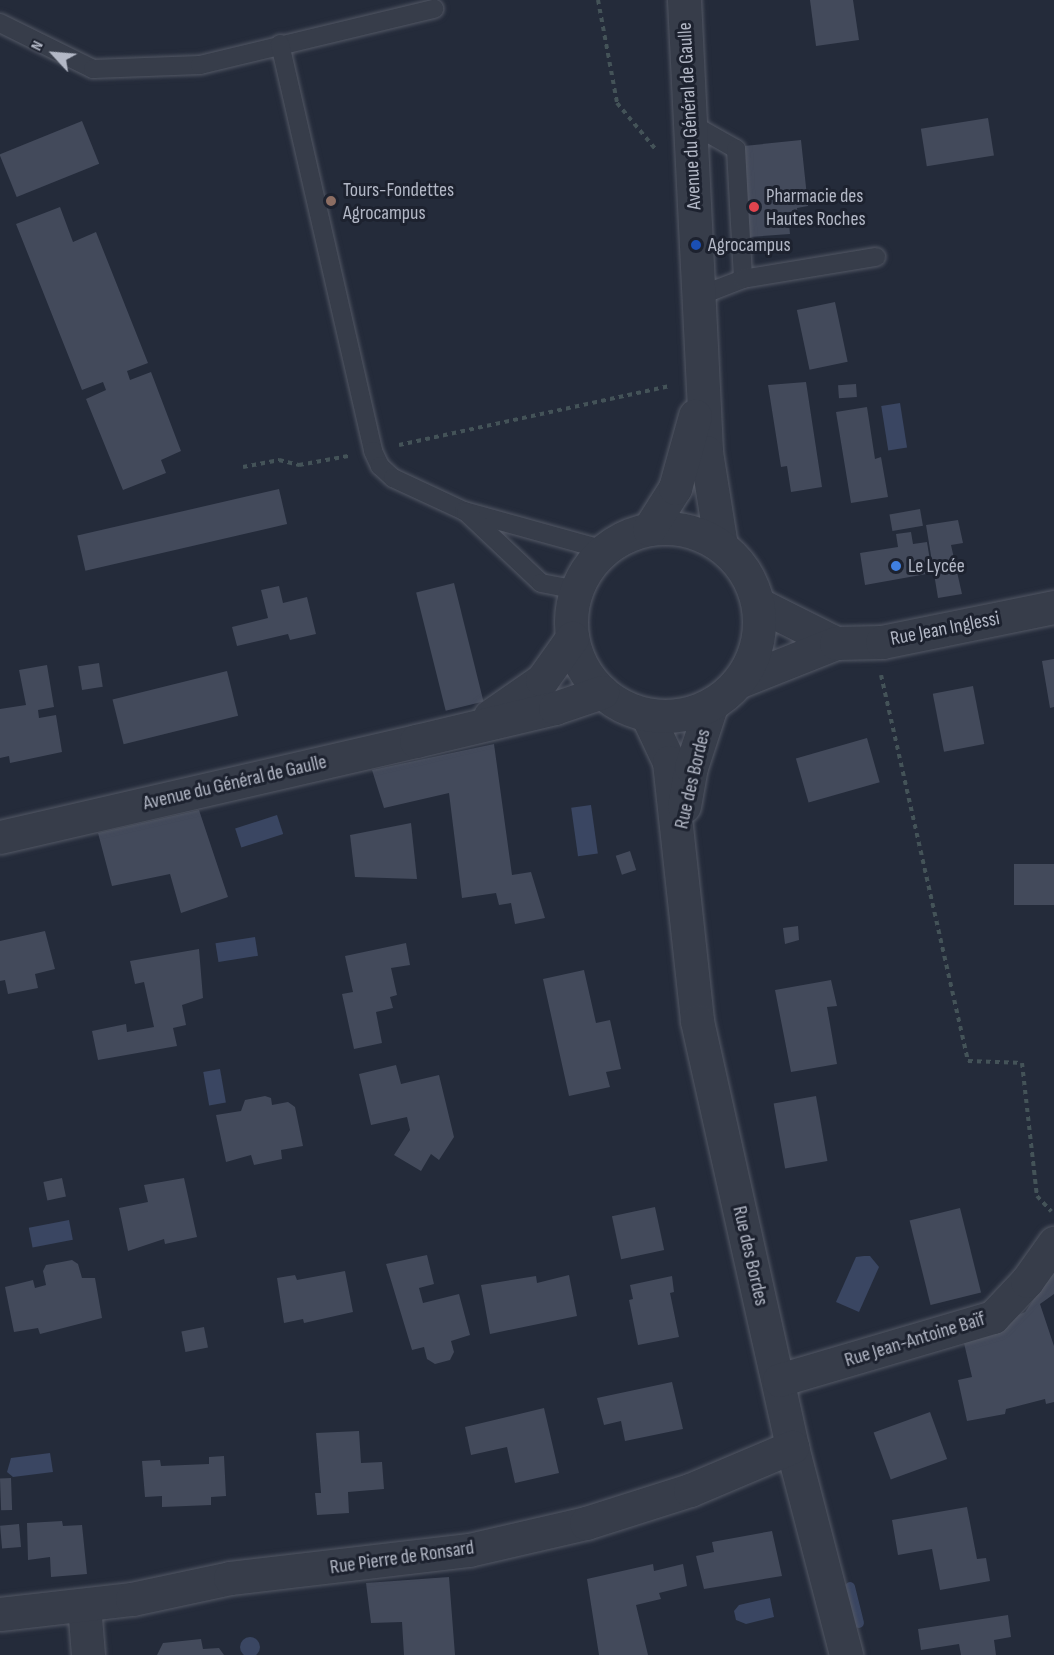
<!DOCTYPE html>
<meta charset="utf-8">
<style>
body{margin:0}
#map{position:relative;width:1054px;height:1655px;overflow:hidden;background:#242b3a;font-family:"Sofia Sans Condensed",sans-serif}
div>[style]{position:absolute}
.water>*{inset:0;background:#3a4662;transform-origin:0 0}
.round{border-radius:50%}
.stream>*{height:10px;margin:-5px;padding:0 5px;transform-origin:5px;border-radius:5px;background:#3a4662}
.building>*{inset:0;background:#434a5b;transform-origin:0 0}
.path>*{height:4px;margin-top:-2px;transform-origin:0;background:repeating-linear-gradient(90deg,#445358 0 4.5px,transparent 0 9px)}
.roads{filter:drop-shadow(0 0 2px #535865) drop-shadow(0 0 2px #535865)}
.service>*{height:18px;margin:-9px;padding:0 9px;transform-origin:9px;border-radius:9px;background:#373d4a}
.minor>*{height:33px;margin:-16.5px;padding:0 16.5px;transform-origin:16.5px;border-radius:16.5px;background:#373d4a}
.tertiary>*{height:33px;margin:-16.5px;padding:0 16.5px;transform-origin:16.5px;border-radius:16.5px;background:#373d4a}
.tertiary>.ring{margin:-16.5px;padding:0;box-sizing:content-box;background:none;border:33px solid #373d4a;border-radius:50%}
.dots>*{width:16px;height:16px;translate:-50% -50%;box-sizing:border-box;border:3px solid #1d222f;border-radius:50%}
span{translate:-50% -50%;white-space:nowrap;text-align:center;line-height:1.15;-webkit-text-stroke:6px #1d222f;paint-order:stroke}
.street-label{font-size:20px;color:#b3b8c6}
.poi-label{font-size:20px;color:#b3b8c6}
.left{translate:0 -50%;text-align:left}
.north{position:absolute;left:24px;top:24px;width:60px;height:60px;-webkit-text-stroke:4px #1d222f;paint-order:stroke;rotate:296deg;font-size:16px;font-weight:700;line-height:24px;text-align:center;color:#b3b8c6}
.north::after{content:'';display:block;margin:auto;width:21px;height:27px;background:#b3b8c6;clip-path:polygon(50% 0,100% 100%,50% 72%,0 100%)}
</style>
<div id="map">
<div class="water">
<div style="left:900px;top:403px;width:45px;height:19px;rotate:81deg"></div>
<div style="left:591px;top:805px;width:49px;height:20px;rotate:82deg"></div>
<div style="left:277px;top:815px;width:20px;height:44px;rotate:72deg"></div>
<div style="left:255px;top:937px;width:19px;height:40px;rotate:81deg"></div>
<div style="left:220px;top:1069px;width:34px;height:17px;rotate:80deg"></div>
<div style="left:69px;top:1220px;width:20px;height:41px;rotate:79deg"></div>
<div style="clip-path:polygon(864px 1256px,870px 1256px,879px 1267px,859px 1312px,836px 1302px,856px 1257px)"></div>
<div style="clip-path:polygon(50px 1453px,53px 1472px,13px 1477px,7px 1472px,11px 1458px)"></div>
<div style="clip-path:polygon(770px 1598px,774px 1617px,746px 1624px,736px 1620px,734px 1611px,739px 1605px)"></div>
<div class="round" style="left:240px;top:1637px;width:20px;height:20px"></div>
</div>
<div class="stream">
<div style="left:850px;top:1587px;width:37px;rotate:76deg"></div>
</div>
<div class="building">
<div style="clip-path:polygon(810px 0,853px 0,859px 40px,816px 46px)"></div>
<div style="left:988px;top:118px;width:38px;height:68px;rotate:81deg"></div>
<div style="left:82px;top:121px;width:46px;height:89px;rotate:68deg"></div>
<div style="clip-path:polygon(801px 140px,808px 206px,797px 208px,799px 223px,789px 224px,790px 234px,750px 237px,744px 146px)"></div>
<div style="clip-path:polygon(60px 207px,73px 242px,96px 232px,148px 363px,127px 371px,130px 380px,151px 372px,181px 451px,161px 460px,166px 473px,123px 490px,86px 399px,106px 390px,103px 382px,82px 390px,16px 224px)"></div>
<div style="left:835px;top:302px;width:61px;height:39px;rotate:78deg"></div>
<div style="clip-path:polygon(806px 382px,822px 487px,791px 492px,787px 466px,781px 467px,768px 385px)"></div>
<div style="left:856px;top:384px;width:13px;height:18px;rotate:86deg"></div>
<div style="clip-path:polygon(867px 407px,875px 459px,881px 457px,888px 497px,851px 503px,836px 412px)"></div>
<div style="left:279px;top:489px;width:36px;height:207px;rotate:77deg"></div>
<div style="left:920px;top:509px;width:17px;height:31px;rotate:80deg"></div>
<div style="clip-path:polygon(958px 520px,963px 543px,951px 545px,962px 594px,938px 598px,926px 525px)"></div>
<div style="clip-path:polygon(911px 532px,913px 544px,927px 542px,932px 573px,865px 585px,860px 553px,898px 547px,896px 534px)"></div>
<div style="left:454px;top:583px;width:122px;height:39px;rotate:76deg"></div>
<div style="clip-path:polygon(279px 586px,283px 603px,307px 597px,316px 634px,290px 640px,288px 634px,237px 646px,232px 627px,268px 618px,261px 590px)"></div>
<div style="clip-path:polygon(1054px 659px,1054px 707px,1050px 708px,1042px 661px)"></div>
<div style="left:99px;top:663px;width:24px;height:21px;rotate:81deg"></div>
<div style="clip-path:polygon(47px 665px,54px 707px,38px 710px,39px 718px,56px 715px,62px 752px,10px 763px,9px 756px,0 758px,0 709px,26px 705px,19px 670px)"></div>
<div style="left:227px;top:671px;width:46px;height:118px;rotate:76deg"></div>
<div style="left:973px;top:686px;width:59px;height:41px;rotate:79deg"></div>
<div style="left:867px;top:738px;width:46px;height:74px;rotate:74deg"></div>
<div style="clip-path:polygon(494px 744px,512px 875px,531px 872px,545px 918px,515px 924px,511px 903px,499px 905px,496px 893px,462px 898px,449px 793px,384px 808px,372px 770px)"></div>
<div style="clip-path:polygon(199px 810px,228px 897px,181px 913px,170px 874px,112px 886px,98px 833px)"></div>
<div style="clip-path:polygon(411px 823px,417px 879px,355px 877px,350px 835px)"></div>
<div style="left:630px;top:851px;width:20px;height:15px;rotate:72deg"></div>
<div style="left:1014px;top:864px;width:40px;height:41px"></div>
<div style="clip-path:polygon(798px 926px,799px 940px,785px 944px,783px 928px)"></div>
<div style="clip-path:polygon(45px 931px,55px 969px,35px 974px,38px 988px,8px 994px,5px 980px,0 981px,0 941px)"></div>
<div style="clip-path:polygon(406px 943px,410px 965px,391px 968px,397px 995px,390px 997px,393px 1008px,376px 1012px,382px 1043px,354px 1049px,342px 994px,353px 992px,345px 956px)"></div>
<div style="clip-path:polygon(199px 949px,203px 998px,182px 1005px,186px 1025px,173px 1028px,177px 1046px,98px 1060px,92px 1031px,126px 1024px,127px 1032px,154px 1027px,144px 982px,135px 984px,130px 961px)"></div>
<div style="clip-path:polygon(584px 970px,596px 1023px,610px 1020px,621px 1069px,606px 1072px,610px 1087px,569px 1096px,543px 979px)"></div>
<div style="clip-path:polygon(831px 980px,837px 1006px,827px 1007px,837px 1064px,791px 1072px,775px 990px)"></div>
<div style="clip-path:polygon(396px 1065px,401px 1084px,439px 1075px,454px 1137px,439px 1160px,431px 1154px,421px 1171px,394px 1155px,410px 1130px,407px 1117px,371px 1125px,359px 1074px)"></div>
<div style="clip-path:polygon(265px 1096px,271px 1098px,272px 1105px,288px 1102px,295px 1107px,303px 1146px,281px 1150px,282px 1159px,254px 1165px,251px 1155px,226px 1162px,216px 1115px,241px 1111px,245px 1100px)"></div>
<div style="left:816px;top:1096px;width:66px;height:43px;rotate:80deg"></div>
<div style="left:62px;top:1178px;width:19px;height:19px;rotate:78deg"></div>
<div style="clip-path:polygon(184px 1178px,197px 1237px,165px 1244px,164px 1239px,128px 1251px,119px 1208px,148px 1202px,144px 1185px)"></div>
<div style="left:655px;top:1207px;width:44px;height:44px;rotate:78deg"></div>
<div style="left:960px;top:1208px;width:87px;height:52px;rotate:76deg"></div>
<div style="clip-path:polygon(427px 1255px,434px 1284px,419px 1288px,423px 1303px,459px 1294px,470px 1335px,451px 1341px,454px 1352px,450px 1360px,435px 1364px,427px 1359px,424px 1347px,412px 1350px,386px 1264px)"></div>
<div style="clip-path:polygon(72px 1260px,78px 1264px,82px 1278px,95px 1278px,102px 1318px,40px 1334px,38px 1328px,14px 1332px,5px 1287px,33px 1280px,35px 1288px,46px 1285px,43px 1271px,46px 1265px)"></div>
<div style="clip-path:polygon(1054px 1270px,1054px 1294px,1040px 1304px,1054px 1346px,1054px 1402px,1046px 1404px,1045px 1399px,1006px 1409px,1005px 1414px,967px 1421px,958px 1380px,972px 1377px,963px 1339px,1025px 1312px)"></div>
<div style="clip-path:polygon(345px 1271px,353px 1312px,304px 1323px,303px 1319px,284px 1323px,277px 1278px,295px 1275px,297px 1280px)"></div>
<div style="clip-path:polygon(569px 1275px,577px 1316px,490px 1334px,481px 1285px,536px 1276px,537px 1283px)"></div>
<div style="clip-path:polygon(672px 1276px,674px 1292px,670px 1293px,679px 1337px,638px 1345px,629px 1300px,633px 1299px,630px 1285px)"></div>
<div style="left:204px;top:1327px;width:21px;height:23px;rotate:79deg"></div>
<div style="clip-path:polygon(672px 1382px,683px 1429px,625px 1441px,621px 1421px,604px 1425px,597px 1398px)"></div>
<div style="clip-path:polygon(544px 1408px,559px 1473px,515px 1483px,507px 1447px,471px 1455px,465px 1427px)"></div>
<div style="left:930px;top:1412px;width:50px;height:60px;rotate:70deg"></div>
<div style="clip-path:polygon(359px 1431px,361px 1463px,382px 1462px,384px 1489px,348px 1492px,349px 1513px,317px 1515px,315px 1493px,321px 1493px,316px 1433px)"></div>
<div style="clip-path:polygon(224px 1456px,226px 1496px,211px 1497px,211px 1505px,162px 1507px,162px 1496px,145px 1497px,142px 1461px,160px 1460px,161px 1466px,209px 1464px,209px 1457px)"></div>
<div style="left:11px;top:1478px;width:32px;height:11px;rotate:88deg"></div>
<div style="clip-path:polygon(967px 1507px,977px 1559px,986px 1558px,990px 1581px,940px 1590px,932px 1549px,898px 1555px,892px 1520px)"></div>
<div style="clip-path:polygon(62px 1521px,63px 1526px,82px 1525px,87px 1574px,51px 1577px,50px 1557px,28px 1560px,27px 1523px)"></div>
<div style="left:19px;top:1524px;width:23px;height:19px;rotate:85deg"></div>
<div style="clip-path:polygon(772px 1531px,782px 1576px,704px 1589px,696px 1556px,714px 1552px,712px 1542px)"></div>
<div style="clip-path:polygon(653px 1564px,654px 1571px,683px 1564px,687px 1586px,659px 1593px,661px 1599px,636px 1605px,648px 1655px,599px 1655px,587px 1579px)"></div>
<div style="clip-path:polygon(449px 1577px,455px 1655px,404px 1655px,402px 1622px,371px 1623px,366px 1583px)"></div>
<div style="clip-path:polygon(1008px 1615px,1011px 1637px,994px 1640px,996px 1655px,961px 1655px,959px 1644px,921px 1650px,918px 1629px)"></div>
<div style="clip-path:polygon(201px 1639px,203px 1649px,219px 1648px,224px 1655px,157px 1655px,163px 1643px)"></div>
</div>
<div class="path">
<div style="left:598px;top:0;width:105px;rotate:79.5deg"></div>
<div style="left:617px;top:103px;width:62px;rotate:50.2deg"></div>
<div style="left:399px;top:445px;width:277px;rotate:-12.3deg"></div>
<div style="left:243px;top:467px;width:37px;rotate:-11deg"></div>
<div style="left:279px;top:460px;width:21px;rotate:14deg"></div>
<div style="left:299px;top:465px;width:50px;rotate:-10.4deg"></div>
<div style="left:881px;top:675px;width:396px;rotate:77.3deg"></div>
<div style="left:968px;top:1061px;width:54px;rotate:2.1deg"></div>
<div style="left:1022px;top:1063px;width:134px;rotate:83.6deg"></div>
<div style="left:1037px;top:1196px;width:21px;rotate:47deg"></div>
</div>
<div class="roads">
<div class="service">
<div style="left:0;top:23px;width:104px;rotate:26.3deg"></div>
<div style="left:93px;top:69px;width:107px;rotate:-2.1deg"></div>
<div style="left:200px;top:65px;width:241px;rotate:-13.5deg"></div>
<div style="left:280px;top:44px;width:417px;rotate:77.1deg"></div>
<div style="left:373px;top:451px;width:17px;rotate:65deg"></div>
<div style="left:380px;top:466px;width:18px;rotate:43deg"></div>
<div style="left:393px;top:478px;width:78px;rotate:24.9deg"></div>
<div style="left:464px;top:511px;width:146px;rotate:15.5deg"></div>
<div style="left:690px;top:123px;width:53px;rotate:29.5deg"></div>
<div style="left:736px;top:149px;width:130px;rotate:86.9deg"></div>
<div style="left:699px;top:296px;width:47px;rotate:-21.1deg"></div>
<div style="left:743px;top:279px;width:135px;rotate:-9.4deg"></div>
<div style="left:466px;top:512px;width:103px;rotate:43.4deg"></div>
<div style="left:541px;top:583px;width:36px;rotate:11deg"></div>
</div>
<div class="minor">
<div style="left:758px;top:604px;width:87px;rotate:26.6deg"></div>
<div style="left:738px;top:682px;width:105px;rotate:-21.7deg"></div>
<div style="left:836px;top:643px;width:46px;rotate:-1.2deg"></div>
<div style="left:882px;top:642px;width:176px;rotate:-11.5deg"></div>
<div style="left:647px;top:715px;width:52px;rotate:64.9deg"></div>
<div style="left:669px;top:762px;width:261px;rotate:83.8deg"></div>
<div style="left:697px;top:1021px;width:436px;rotate:77.4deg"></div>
<div style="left:792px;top:1447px;width:215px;rotate:75.4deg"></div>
<div style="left:684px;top:806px;width:40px;rotate:-80deg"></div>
<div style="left:691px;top:767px;width:64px;rotate:-71.8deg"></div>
<div style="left:779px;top:1380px;width:223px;rotate:-16.4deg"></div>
<div style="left:993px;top:1317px;width:50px;rotate:-46.6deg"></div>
<div style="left:1027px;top:1281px;width:47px;rotate:-54.6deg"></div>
<div style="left:84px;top:1605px;width:50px;rotate:85.4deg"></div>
<div style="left:0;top:1614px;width:133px;rotate:-6.5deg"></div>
<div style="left:132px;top:1599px;width:100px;rotate:-12.1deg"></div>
<div style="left:230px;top:1578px;width:241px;rotate:-6.7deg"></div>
<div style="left:469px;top:1550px;width:120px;rotate:-13deg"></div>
<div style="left:586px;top:1523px;width:109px;rotate:-17.6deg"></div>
<div style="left:690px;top:1490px;width:111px;rotate:-22.9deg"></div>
</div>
<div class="tertiary">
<div style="left:684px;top:0;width:453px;rotate:87.2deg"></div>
<div style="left:706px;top:452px;width:95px;rotate:80.9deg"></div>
<div class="ring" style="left:571px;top:528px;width:155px;height:155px"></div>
<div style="left:649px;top:529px;width:49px;rotate:-57.6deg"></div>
<div style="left:675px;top:488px;width:75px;rotate:-74.5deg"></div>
<div style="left:490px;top:716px;width:63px;rotate:-34.7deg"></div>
<div style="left:542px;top:680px;width:52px;rotate:-54.5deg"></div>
<div style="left:0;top:837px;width:427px;rotate:-13deg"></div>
<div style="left:416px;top:741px;width:143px;rotate:-13.4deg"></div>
<div style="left:555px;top:708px;width:50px;rotate:-18.8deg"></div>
</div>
</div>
<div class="dots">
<div style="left:331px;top:201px;background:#8d6e63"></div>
<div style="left:754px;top:207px;background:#e0444e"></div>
<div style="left:696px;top:245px;background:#1a4fb4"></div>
<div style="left:896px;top:566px;background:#3f7fe0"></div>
</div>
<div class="street-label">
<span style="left:690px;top:116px;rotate:-93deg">Avenue du Général de Gaulle</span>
<span style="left:945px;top:629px;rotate:-11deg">Rue Jean Inglessi</span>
<span style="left:693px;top:779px;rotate:-77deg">Rue des Bordes</span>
<span style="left:235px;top:783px;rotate:-13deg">Avenue du Général de Gaulle</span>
<span style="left:750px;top:1256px;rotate:77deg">Rue des Bordes</span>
<span style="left:915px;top:1340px;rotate:-17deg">Rue Jean-Antoine Baïf</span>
<span style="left:402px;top:1558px;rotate:-8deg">Rue Pierre de Ronsard</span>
</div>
<div class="poi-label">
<span class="left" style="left:343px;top:202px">Tours-Fondettes<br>Agrocampus</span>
<span class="left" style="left:766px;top:208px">Pharmacie des<br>Hautes Roches</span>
<span class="left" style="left:708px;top:245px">Agrocampus</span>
<span class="left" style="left:908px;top:566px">Le Lycée</span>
</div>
<div class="north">N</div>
</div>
